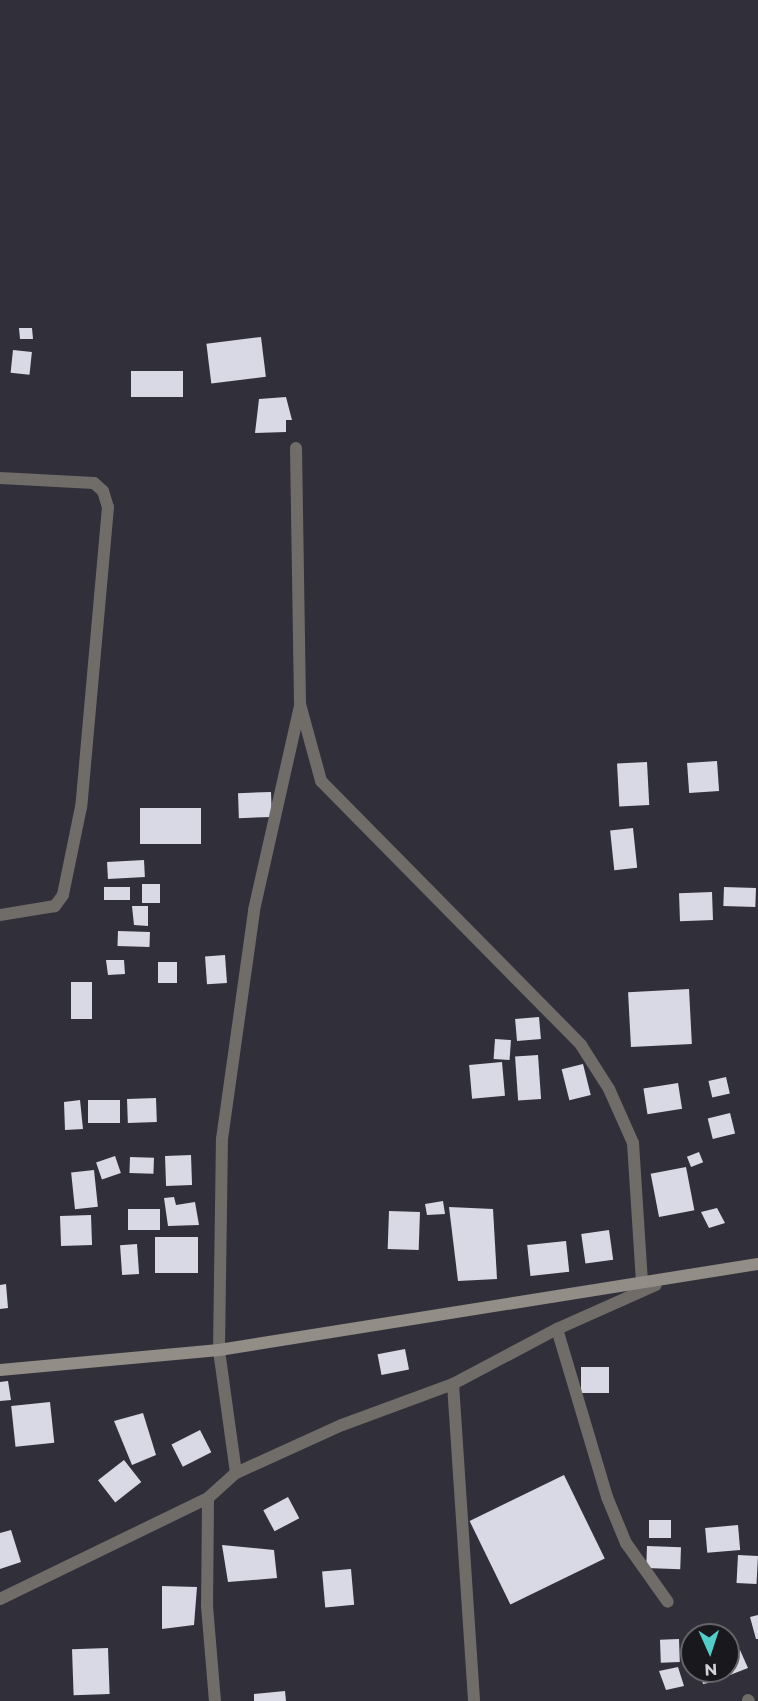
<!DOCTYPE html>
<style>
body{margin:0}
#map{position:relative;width:758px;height:1701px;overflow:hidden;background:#31303a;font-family:Montserrat,sans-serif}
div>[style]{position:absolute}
.building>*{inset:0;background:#d9d8e5;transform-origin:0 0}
.street>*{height:12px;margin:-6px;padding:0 6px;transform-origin:6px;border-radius:6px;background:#706c68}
.secondary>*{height:12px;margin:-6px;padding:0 6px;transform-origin:6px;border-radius:6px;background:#938d87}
span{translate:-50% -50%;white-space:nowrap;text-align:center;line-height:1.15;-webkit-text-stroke:6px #19191d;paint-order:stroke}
.north{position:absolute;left:680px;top:1623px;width:60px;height:60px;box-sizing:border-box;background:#19191d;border:2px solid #646368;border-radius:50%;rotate:177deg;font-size:16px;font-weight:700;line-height:24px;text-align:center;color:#d4d3d9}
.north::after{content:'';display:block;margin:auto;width:21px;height:27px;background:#53cdc9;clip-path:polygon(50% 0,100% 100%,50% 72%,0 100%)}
</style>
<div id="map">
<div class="building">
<div style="clip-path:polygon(19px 328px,32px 328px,33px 339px,20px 339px)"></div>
<div style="left:261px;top:337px;width:40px;height:55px;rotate:83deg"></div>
<div style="left:13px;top:350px;width:19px;height:23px;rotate:6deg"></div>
<div style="left:183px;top:371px;width:26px;height:52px;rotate:90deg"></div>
<div style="clip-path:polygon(286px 397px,292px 420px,286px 420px,286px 432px,255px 433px,259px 399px)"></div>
<div style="left:717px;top:761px;width:30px;height:30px;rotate:86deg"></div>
<div style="left:647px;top:762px;width:43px;height:30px;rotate:87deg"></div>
<div style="left:271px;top:792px;width:25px;height:33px;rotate:88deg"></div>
<div style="left:201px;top:808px;width:36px;height:61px;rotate:90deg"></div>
<div style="left:633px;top:828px;width:40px;height:23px;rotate:84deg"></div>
<div style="left:144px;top:860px;width:17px;height:37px;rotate:87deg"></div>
<div style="left:142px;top:884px;width:18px;height:19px"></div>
<div style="left:130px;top:887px;width:13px;height:26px;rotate:90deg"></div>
<div style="left:724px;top:887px;width:32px;height:19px;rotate:2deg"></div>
<div style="left:712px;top:892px;width:28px;height:33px;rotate:88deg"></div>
<div style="clip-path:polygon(132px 906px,148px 906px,148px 926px,134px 925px)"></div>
<div style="left:118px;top:931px;width:32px;height:15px;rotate:2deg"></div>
<div style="left:225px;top:955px;width:28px;height:20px;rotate:86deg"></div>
<div style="clip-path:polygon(106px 960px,124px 960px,125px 974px,108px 975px)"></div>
<div style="left:158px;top:962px;width:19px;height:21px"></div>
<div style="left:71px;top:982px;width:21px;height:37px"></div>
<div style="left:689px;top:989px;width:55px;height:61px;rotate:87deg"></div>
<div style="left:539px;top:1017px;width:22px;height:24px;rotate:85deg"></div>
<div style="left:495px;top:1039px;width:16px;height:20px;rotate:4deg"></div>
<div style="left:538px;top:1055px;width:44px;height:23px;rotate:86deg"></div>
<div style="left:502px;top:1062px;width:34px;height:33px;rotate:85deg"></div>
<div style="left:583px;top:1064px;width:32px;height:22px;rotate:76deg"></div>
<div style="left:726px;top:1077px;width:17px;height:18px;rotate:77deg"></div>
<div style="left:678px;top:1083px;width:26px;height:35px;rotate:81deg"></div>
<div style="left:156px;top:1098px;width:24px;height:29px;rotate:88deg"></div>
<div style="clip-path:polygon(80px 1100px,83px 1129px,65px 1130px,64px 1102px)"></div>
<div style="left:88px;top:1100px;width:32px;height:23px"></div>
<div style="left:730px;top:1113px;width:21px;height:23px;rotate:76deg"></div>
<div style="left:699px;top:1152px;width:11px;height:13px;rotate:68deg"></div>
<div style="left:191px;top:1155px;width:30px;height:26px;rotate:88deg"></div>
<div style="left:115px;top:1156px;width:18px;height:20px;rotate:71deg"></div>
<div style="left:130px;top:1157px;width:24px;height:16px;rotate:2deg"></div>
<div style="left:686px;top:1167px;width:44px;height:36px;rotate:79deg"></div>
<div style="left:94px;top:1170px;width:37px;height:23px;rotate:84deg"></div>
<div style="clip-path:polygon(174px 1197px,176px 1205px,195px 1202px,199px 1225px,168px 1226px,164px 1198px)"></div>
<div style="clip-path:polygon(443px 1201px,445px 1214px,427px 1215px,425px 1204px)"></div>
<div style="clip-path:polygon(449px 1207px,493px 1209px,497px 1279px,458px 1281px)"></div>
<div style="clip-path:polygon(717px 1208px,725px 1223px,709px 1228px,701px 1212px)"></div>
<div style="left:160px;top:1209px;width:21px;height:32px;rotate:90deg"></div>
<div style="left:389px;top:1211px;width:31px;height:38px;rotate:2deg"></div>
<div style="left:91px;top:1215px;width:30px;height:31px;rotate:88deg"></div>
<div style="left:609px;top:1230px;width:30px;height:28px;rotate:82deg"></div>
<div style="left:155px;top:1237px;width:43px;height:36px"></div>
<div style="left:566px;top:1241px;width:31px;height:39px;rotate:84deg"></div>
<div style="left:137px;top:1244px;width:30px;height:17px;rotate:86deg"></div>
<div style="clip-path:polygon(6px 1284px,8px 1308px,0 1309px,0 1285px)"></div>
<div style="left:405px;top:1349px;width:21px;height:28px;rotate:79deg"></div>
<div style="left:609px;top:1367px;width:26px;height:28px;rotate:90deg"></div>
<div style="clip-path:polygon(8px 1381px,11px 1400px,0 1401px,0 1382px)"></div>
<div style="left:50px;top:1402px;width:41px;height:39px;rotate:84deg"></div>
<div style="clip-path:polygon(143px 1413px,156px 1455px,132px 1465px,114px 1421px)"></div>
<div style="left:200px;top:1430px;width:25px;height:32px;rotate:63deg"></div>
<div style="left:124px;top:1460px;width:28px;height:33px;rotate:52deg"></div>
<div style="left:564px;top:1475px;width:93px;height:105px;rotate:64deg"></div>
<div style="left:288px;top:1497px;width:24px;height:28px;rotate:62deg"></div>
<div style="left:649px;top:1520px;width:22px;height:18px"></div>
<div style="left:738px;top:1525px;width:25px;height:33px;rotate:85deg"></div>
<div style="clip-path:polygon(11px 1530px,21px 1562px,0 1569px,0 1533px)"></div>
<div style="clip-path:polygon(222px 1545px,274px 1550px,277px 1578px,228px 1582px)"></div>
<div style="left:647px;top:1546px;width:34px;height:22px;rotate:2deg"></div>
<div style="left:738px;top:1555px;width:20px;height:28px;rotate:3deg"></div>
<div style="left:351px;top:1569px;width:36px;height:29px;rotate:85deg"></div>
<div style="clip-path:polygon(162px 1586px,197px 1587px,194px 1625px,162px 1629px)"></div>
<div style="clip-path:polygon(758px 1615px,758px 1639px,756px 1639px,750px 1617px)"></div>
<div style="left:679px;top:1639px;width:23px;height:19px;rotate:88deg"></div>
<div style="left:108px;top:1648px;width:46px;height:36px;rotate:88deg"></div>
<div style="clip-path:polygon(740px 1650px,748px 1668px,730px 1675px,728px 1655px)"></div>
<div style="clip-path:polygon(678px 1667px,684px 1686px,666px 1690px,659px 1671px)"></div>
<div style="clip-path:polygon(710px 1671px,713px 1682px,703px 1684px,700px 1672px)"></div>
<div style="clip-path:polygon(285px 1691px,286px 1701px,254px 1701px,254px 1694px)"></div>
</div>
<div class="street">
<div style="left:296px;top:448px;width:256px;rotate:89.1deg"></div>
<div style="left:300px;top:704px;width:80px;rotate:74.7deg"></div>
<div style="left:321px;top:781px;width:371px;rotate:45.4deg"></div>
<div style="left:581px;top:1045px;width:52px;rotate:57.5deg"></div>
<div style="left:609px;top:1089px;width:59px;rotate:66deg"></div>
<div style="left:633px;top:1143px;width:140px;rotate:86.3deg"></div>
<div style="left:0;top:478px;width:94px;rotate:3deg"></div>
<div style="left:94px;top:483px;width:12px;rotate:42deg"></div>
<div style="left:103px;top:491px;width:17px;rotate:73deg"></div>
<div style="left:108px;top:507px;width:301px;rotate:95.1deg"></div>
<div style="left:81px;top:807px;width:90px;rotate:101.6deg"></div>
<div style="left:63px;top:895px;width:14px;rotate:126deg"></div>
<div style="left:55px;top:906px;width:56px;rotate:170.7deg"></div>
<div style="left:557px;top:1329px;width:175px;rotate:73.4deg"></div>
<div style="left:607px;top:1497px;width:50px;rotate:67.6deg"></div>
<div style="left:626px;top:1543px;width:72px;rotate:54.6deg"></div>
<div style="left:453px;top:1384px;width:318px;rotate:86.2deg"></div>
<div style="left:236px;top:1473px;width:124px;rotate:-97.9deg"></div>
<div style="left:219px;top:1350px;width:211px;rotate:-89.2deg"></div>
<div style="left:222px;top:1139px;width:231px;rotate:-82deg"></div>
<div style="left:254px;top:910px;width:209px;rotate:-77.3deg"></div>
<div style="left:208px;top:1498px;width:108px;rotate:90.5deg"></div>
<div style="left:207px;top:1606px;width:95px;rotate:85.2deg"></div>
<div style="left:0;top:1599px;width:231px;rotate:-25.9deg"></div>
<div style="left:208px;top:1498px;width:38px;rotate:-42deg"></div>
<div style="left:236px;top:1473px;width:116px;rotate:-24.4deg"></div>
<div style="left:342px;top:1425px;width:118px;rotate:-20.3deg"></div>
<div style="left:453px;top:1384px;width:118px;rotate:-27.9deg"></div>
<div style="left:557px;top:1329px;width:108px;rotate:-24deg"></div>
<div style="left:748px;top:1700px;width:1px;rotate:45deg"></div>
</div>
<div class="secondary">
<div style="left:0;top:1370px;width:220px;rotate:-5.2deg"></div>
<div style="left:219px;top:1350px;width:546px;rotate:-9.07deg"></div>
</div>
<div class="north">N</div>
</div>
